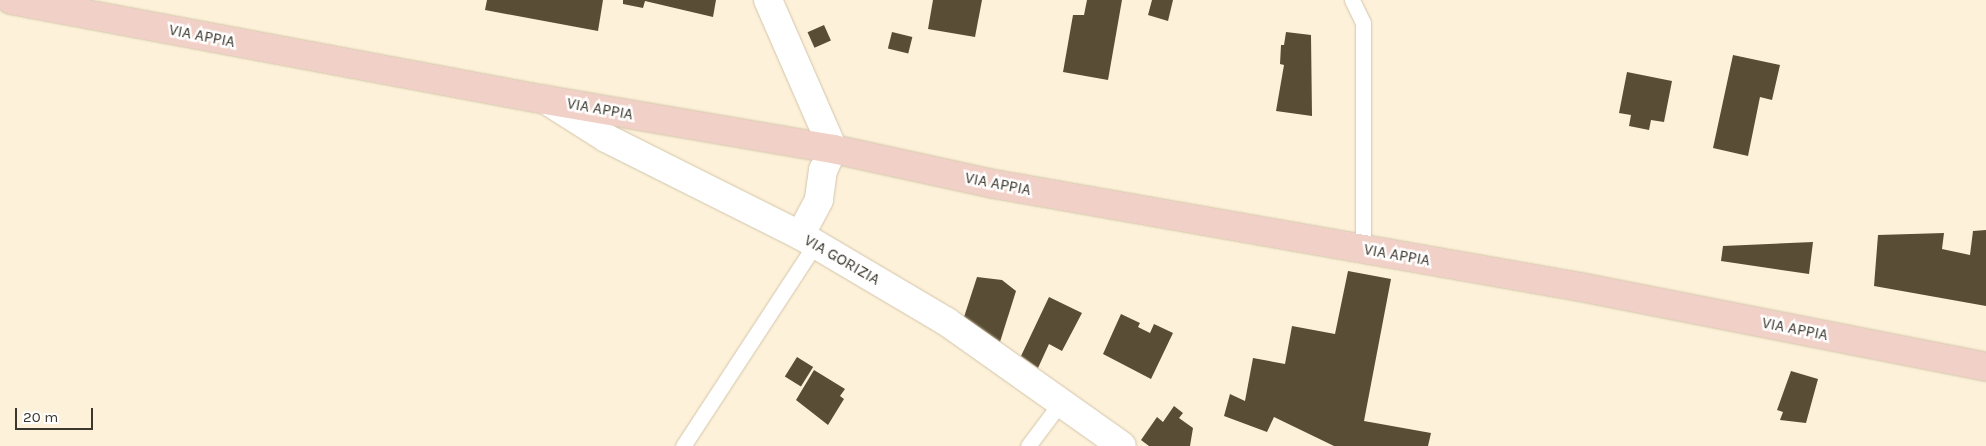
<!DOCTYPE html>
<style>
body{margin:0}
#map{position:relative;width:1986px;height:446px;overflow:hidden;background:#fdf1da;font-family:Karla,sans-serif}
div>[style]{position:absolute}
.building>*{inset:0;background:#594d35;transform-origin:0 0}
.roads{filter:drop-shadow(0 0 1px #d3c5a9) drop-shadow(0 0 1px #d3c5a9)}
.service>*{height:15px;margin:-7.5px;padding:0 7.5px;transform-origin:7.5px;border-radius:7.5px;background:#fff}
.minor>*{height:28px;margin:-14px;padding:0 14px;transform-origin:14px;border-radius:14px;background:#fff}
.secondary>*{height:28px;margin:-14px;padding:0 14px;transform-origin:14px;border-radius:14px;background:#f1d0c7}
span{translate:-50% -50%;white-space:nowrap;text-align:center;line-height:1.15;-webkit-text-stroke:5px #fff;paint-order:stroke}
.street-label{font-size:16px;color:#3c372c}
.scale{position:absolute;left:15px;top:408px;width:78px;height:22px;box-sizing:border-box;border:2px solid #3c372c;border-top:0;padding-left:6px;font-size:15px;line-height:18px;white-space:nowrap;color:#3c372c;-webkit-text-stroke:4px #fff;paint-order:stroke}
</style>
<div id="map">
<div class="building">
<div style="clip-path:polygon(487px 0,603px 0,598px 31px,485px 10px)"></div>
<div style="clip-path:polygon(623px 0,716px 0,713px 17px,645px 1px,643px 8px,623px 4px)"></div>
<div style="clip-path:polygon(933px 0,982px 0,975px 37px,928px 29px)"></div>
<div style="clip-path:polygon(1087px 0,1122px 0,1108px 80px,1063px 72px,1073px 15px,1084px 15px)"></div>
<div style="clip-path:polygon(1152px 0,1173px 0,1168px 21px,1148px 15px)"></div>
<div style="left:824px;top:25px;width:17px;height:18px;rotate:66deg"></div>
<div style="left:892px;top:32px;width:21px;height:17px;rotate:14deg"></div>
<div style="clip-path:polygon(1286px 32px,1311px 35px,1312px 116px,1276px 111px,1284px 65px,1280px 64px,1281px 45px,1284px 45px)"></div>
<div style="clip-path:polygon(1733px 55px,1780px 65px,1772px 100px,1760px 97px,1748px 156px,1713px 148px)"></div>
<div style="clip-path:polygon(1627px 72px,1672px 81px,1664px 122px,1651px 120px,1649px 130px,1629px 126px,1631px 115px,1619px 113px)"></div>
<div style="clip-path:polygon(1986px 230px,1986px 306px,1874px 286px,1878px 235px,1944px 233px,1942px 249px,1970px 255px,1973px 231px)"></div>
<div style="clip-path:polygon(1813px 242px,1809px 274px,1721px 261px,1723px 246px)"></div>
<div style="clip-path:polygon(1348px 271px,1391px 279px,1364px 421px,1431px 433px,1428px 446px,1334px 446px,1274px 417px,1267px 432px,1224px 416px,1230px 394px,1245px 401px,1253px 358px,1285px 364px,1292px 326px,1335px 334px)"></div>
<div style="clip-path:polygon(977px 277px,1002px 280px,1016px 291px,1000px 342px,964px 317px)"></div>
<div style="clip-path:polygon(1049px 297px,1082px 313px,1062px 351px,1049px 344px,1038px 368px,1021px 356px)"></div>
<div style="clip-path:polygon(1121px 314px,1140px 323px,1138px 327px,1150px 333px,1154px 324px,1173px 333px,1151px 379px,1103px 354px)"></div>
<div style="left:797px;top:357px;width:19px;height:23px;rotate:32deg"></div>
<div style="clip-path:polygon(814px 370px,845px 389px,840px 396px,844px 399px,828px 425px,796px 400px)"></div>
<div style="clip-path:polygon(1791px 371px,1818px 379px,1806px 423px,1780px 420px,1783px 412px,1777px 410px)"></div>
<div style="clip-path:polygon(1174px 406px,1183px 413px,1179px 418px,1193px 428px,1190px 446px,1149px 446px,1141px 440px,1157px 417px,1163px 422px)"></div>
</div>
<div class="roads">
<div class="service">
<div style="left:1352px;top:0;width:25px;rotate:64deg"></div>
<div style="left:1363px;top:23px;width:226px;rotate:90deg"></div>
<div style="left:683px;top:446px;width:241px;rotate:-56.8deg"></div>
<div style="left:1028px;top:446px;width:55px;rotate:-53.1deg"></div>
</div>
<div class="minor">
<div style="left:768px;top:0;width:163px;rotate:66.4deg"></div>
<div style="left:833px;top:149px;width:23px;rotate:115deg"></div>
<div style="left:823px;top:170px;width:30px;rotate:98deg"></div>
<div style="left:819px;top:200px;width:40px;rotate:118deg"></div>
<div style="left:546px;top:100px;width:71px;rotate:32.3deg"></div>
<div style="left:606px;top:138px;width:217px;rotate:26.6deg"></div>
<div style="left:800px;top:235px;width:171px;rotate:30.6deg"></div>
<div style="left:947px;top:322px;width:214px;rotate:35.3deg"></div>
</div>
<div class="secondary">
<div style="left:11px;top:0;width:544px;rotate:10.59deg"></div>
<div style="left:546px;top:100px;width:291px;rotate:9.7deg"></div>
<div style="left:833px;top:149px;width:165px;rotate:12.3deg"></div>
<div style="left:994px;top:184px;width:595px;rotate:9.97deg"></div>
<div style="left:1580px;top:287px;width:414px;rotate:11.1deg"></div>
</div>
</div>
<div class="street-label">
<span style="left:202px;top:36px;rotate:11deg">VIA APPIA</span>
<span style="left:600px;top:109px;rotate:10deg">VIA APPIA</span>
<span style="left:998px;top:184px;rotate:11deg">VIA APPIA</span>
<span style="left:1397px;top:255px;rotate:10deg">VIA APPIA</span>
<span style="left:842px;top:260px;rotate:30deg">VIA GORIZIA</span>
<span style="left:1795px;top:329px;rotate:11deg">VIA APPIA</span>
</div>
<div class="scale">20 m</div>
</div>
